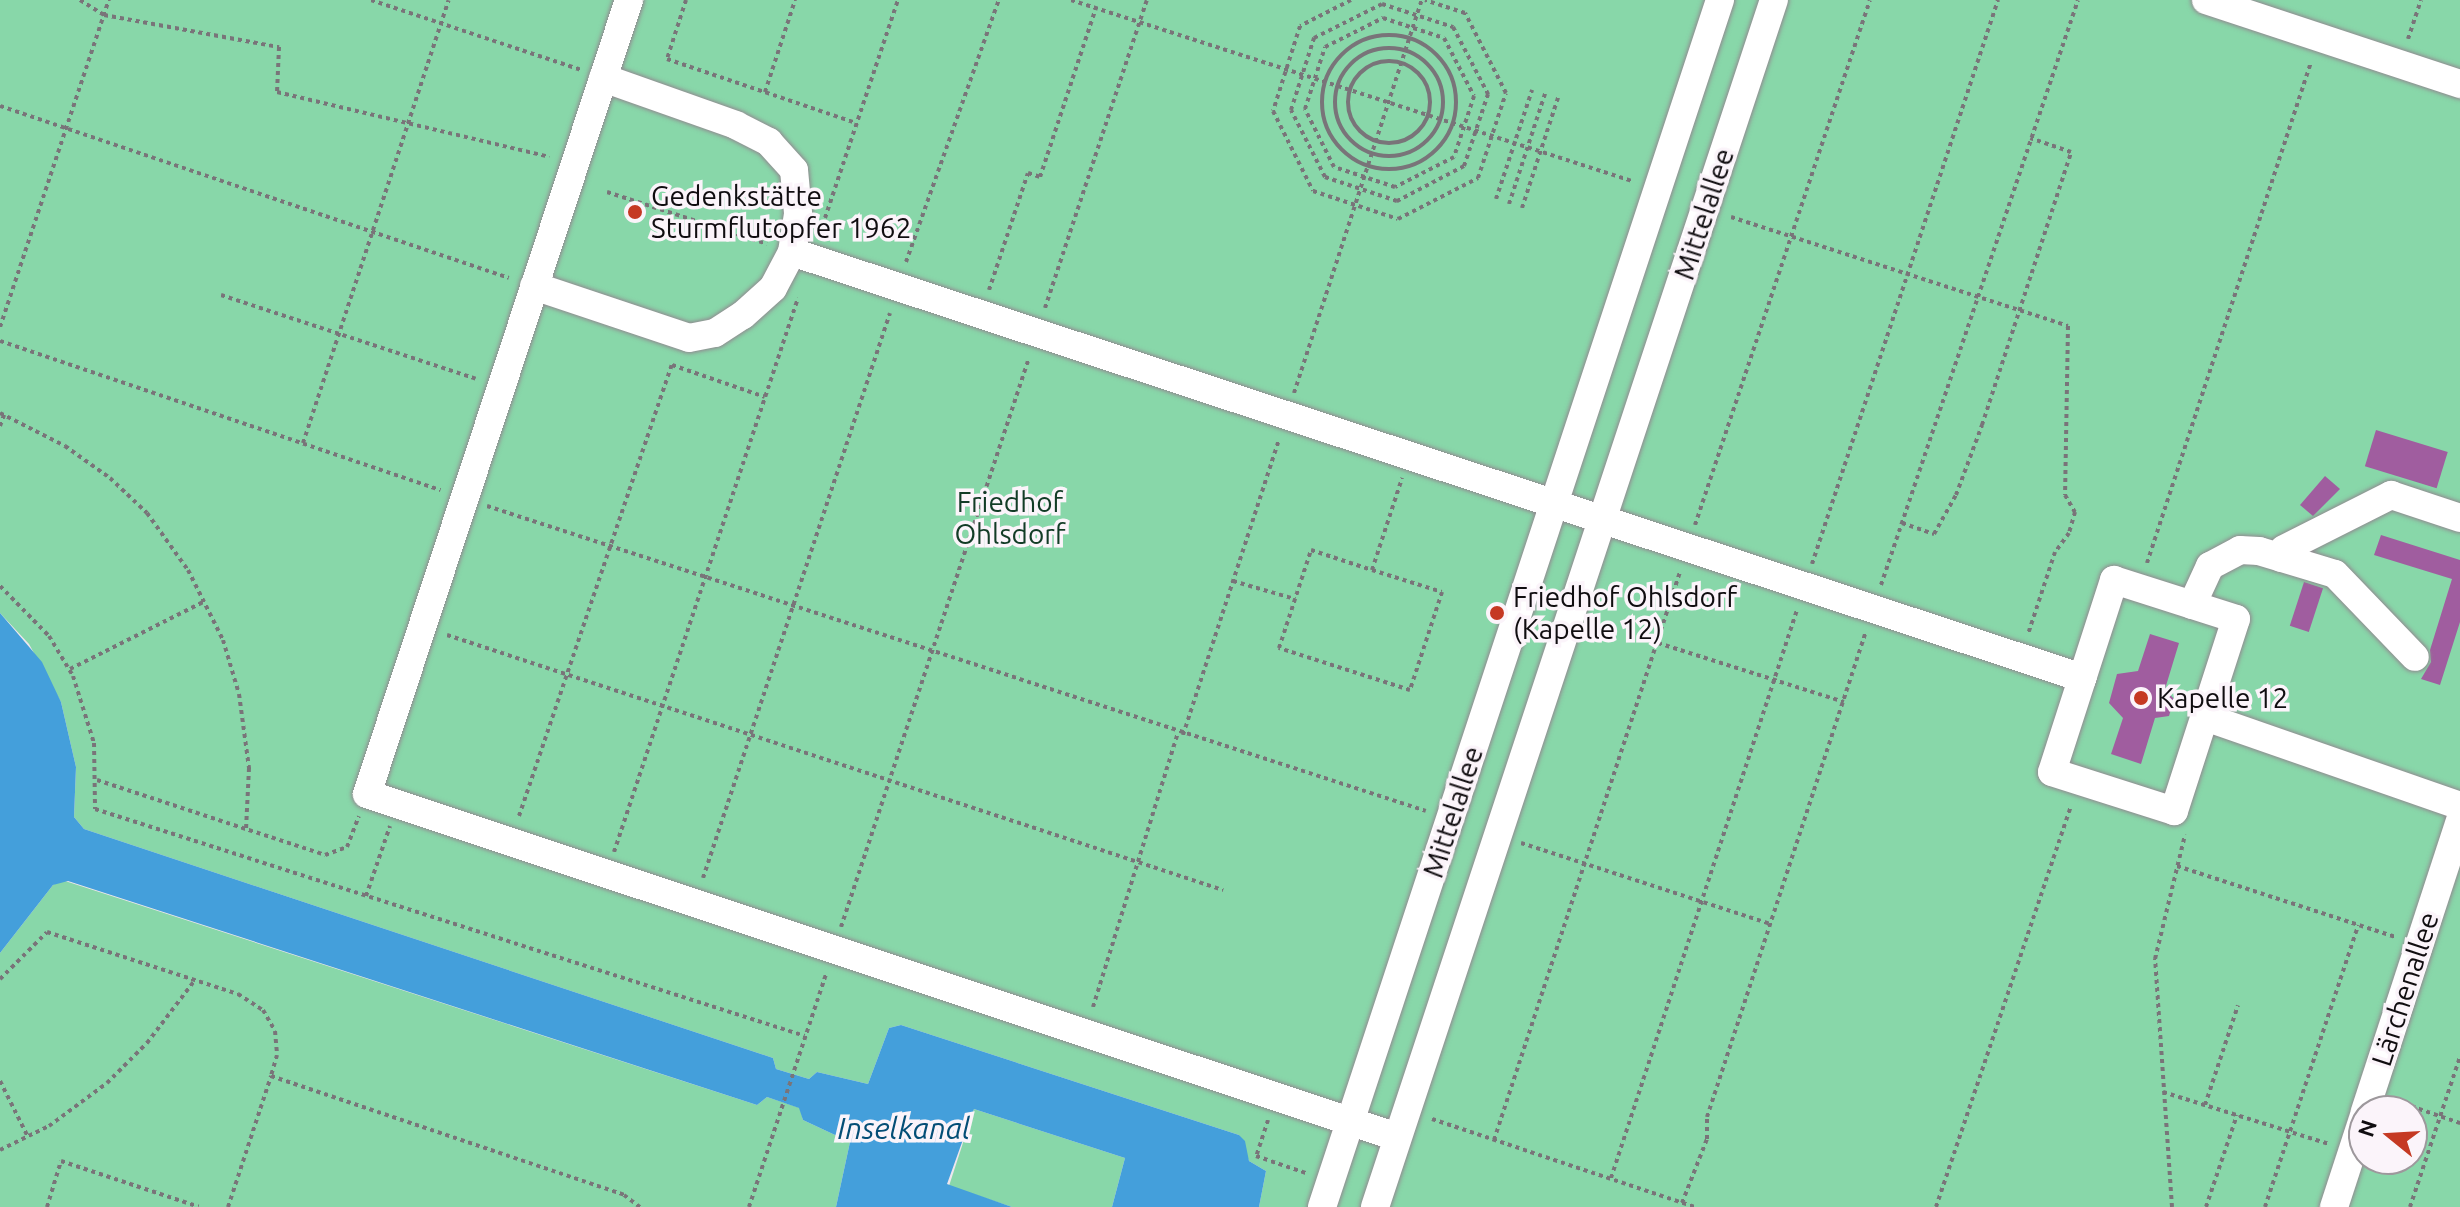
<!DOCTYPE html>
<meta charset="utf-8">
<style>
body{margin:0}
#map{position:relative;width:2460px;height:1207px;overflow:hidden;background:#eee6ed;font-family:Ubuntu,sans-serif}
div>[style]{position:absolute}
.green>*{inset:0;background:#88d7a9}
.water>*{inset:0;background:#449fdb}
.building>*{inset:0;background:#a05d9f;transform-origin:0 0}
.path>*{height:4px;margin-top:-2px;transform-origin:0;background:repeating-linear-gradient(90deg,#797479 0 4px,transparent 0 8px)}
.path>.ring{margin:-2px;padding:0;box-sizing:content-box;background:none;border:4px solid #797479;border-radius:50%}
.roads{filter:drop-shadow(0 0 2px #918a90) drop-shadow(0 0 2px #918a90)}
.minor>*{height:28px;margin:-14px;padding:0 14px;transform-origin:14px;border-radius:14px;background:#fff}
.dots>*{width:22px;height:22px;translate:-50% -50%;box-sizing:border-box;border:4px solid #fbf4fa;border-radius:50%}
span{translate:-50% -50%;white-space:nowrap;text-align:center;line-height:1.15;-webkit-text-stroke:7px #fbf4fa;paint-order:stroke}
.poi-label{font-size:28px;color:#100d10}
.left{translate:0 -50%;text-align:left}
.street-label{font-size:28px;color:#100d10}
.park-label{font-size:28px;color:#123c26}
.water-label{font-size:30px;color:#044e76;font-style:italic}
.north{position:absolute;left:2348px;top:1095px;width:80px;height:80px;box-sizing:border-box;background:#fbf4fa;border:2px solid #9d989c;border-radius:50%;rotate:288deg;font-size:22px;font-weight:700;line-height:32px;text-align:center;color:#100d10}
.north::after{content:'';display:block;margin:auto;width:28px;height:36px;background:#c53923;clip-path:polygon(50% 0,100% 100%,50% 72%,0 100%)}
</style>
<div id="map">
<div class="green">
<div style="clip-path:polygon(evenodd,0 0,2460px 0,2460px 1207px,1259px 1207px,1266px 1171px,1249px 1161px,1239px 1135px,901px 1025px,889px 1028px,868px 1084px,817px 1072px,809px 1079px,776px 1069px,773px 1058px,84px 829px,74px 817px,76px 767px,61px 702px,29px 644px,0 613px,0 0,2364px 1111px,2412px 1111px,2412px 1159px,2364px 1159px,2364px 1111px)"></div>
<div style="clip-path:polygon(62px 880px,757px 1105px,767px 1097px,800px 1108px,803px 1120px,850px 1142px,836px 1207px,0 1207px,0 953px,53px 885px)"></div>
<div style="clip-path:polygon(974px 1109px,1125px 1158px,1112px 1207px,1012px 1207px,949px 1186px)"></div>
</div>
<div class="water">
<div style="clip-path:polygon(0 613px,42px 662px,61px 702px,76px 767px,74px 817px,84px 829px,773px 1058px,776px 1069px,809px 1079px,817px 1072px,868px 1084px,889px 1028px,901px 1025px,1239px 1135px,1245px 1141px,1249px 1161px,1266px 1171px,1259px 1207px,1112px 1207px,1125px 1158px,974px 1109px,947px 1184px,1012px 1207px,836px 1207px,850px 1142px,803px 1120px,799px 1108px,767px 1097px,757px 1105px,68px 881px,53px 885px,0 953px)"></div>
</div>
<div class="building">
<div style="left:2376px;top:430px;width:75px;height:38px;rotate:17deg"></div>
<div style="clip-path:polygon(2325px 476px,2340px 489px,2313px 516px,2300px 505px)"></div>
<div style="clip-path:polygon(2381px 535px,2460px 560px,2460px 622px,2440px 685px,2421px 679px,2431px 662px,2430px 650px,2452px 579px,2374px 555px)"></div>
<div style="left:2304px;top:582px;width:20px;height:46px;rotate:18deg"></div>
<div style="clip-path:polygon(2150px 634px,2179px 643px,2165px 689px,2174px 699px,2169px 716px,2155px 718px,2141px 764px,2111px 754px,2123px 718px,2109px 703px,2117px 674px,2138px 671px)"></div>
</div>
<div class="path">
<div style="left:80px;top:0;width:28px;rotate:32deg"></div>
<div style="left:104px;top:15px;width:178px;rotate:10.4deg"></div>
<div style="left:279px;top:47px;width:45px;rotate:92.5deg"></div>
<div style="left:277px;top:92px;width:280px;rotate:13.4deg"></div>
<div style="left:371px;top:0;width:221px;rotate:18.4deg"></div>
<div style="left:686px;top:0;width:62px;rotate:107.9deg"></div>
<div style="left:667px;top:59px;width:200px;rotate:18.7deg"></div>
<div style="left:1071px;top:0;width:589px;rotate:17.88deg"></div>
<div style="left:1351px;top:0;width:57px;rotate:153deg"></div>
<div style="left:1300px;top:26px;width:89px;rotate:107.6deg"></div>
<div style="left:1273px;top:111px;width:89px;rotate:63.4deg"></div>
<div style="left:1313px;top:191px;width:89px;rotate:18.2deg"></div>
<div style="left:1398px;top:219px;width:90px;rotate:-27.1deg"></div>
<div style="left:1478px;top:178px;width:89px;rotate:-71.8deg"></div>
<div style="left:1506px;top:93px;width:90px;rotate:-117.1deg"></div>
<div style="left:1465px;top:13px;width:42px;rotate:-162deg"></div>
<div style="left:1382px;top:4px;width:75px;rotate:17.9deg"></div>
<div style="left:1453px;top:27px;width:76px;rotate:62.4deg"></div>
<div style="left:1488px;top:94px;width:76px;rotate:108.4deg"></div>
<div style="left:1464px;top:166px;width:76px;rotate:152.4deg"></div>
<div style="left:1397px;top:201px;width:76px;rotate:-161.6deg"></div>
<div style="left:1325px;top:177px;width:75px;rotate:-116.9deg"></div>
<div style="left:1291px;top:110px;width:76px;rotate:-72.3deg"></div>
<div style="left:1314px;top:38px;width:76px;rotate:-26.6deg"></div>
<div style="left:1383px;top:18px;width:64px;rotate:18.2deg"></div>
<div style="left:1444px;top:38px;width:65px;rotate:62.7deg"></div>
<div style="left:1474px;top:96px;width:64px;rotate:108.2deg"></div>
<div style="left:1454px;top:157px;width:66px;rotate:153deg"></div>
<div style="left:1395px;top:187px;width:64px;rotate:-161.8deg"></div>
<div style="left:1334px;top:167px;width:65px;rotate:-116.6deg"></div>
<div style="left:1305px;top:109px;width:65px;rotate:-72.1deg"></div>
<div style="left:1325px;top:47px;width:65px;rotate:-26.6deg"></div>
<div class="ring" style="left:1322px;top:35px;width:130px;height:130px"></div>
<div style="left:2408px;top:39px;width:41px;rotate:-71.6deg"></div>
<div class="ring" style="left:1335px;top:48px;width:104px;height:104px"></div>
<div class="ring" style="left:1348px;top:61px;width:78px;height:78px"></div>
<div style="left:765px;top:92px;width:97px;rotate:-71.9deg"></div>
<div style="left:0;top:106px;width:537px;rotate:18.67deg"></div>
<div style="left:607px;top:192px;width:168px;rotate:18deg"></div>
<div style="left:1496px;top:199px;width:115px;rotate:-71.7deg"></div>
<div style="left:1509px;top:204px;width:116px;rotate:-71.9deg"></div>
<div style="left:1522px;top:208px;width:116px;rotate:-71.9deg"></div>
<div style="left:1731px;top:217px;width:354px;rotate:17.9deg"></div>
<div style="left:2068px;top:326px;width:169px;rotate:91deg"></div>
<div style="left:2065px;top:495px;width:20px;rotate:60deg"></div>
<div style="left:2075px;top:512px;width:22px;rotate:106deg"></div>
<div style="left:2069px;top:533px;width:24px;rotate:126deg"></div>
<div style="left:2055px;top:552px;width:86px;rotate:108.2deg"></div>
<div style="left:825px;top:218px;width:230px;rotate:-71.5deg"></div>
<div style="left:906px;top:262px;width:278px;rotate:-70.5deg"></div>
<div style="left:989px;top:290px;width:123px;rotate:-71.6deg"></div>
<div style="left:1028px;top:173px;width:13px;rotate:18deg"></div>
<div style="left:1040px;top:177px;width:178px;rotate:-71.7deg"></div>
<div style="left:221px;top:295px;width:268px;rotate:18.2deg"></div>
<div style="left:1045px;top:308px;width:324px;rotate:-71.7deg"></div>
<div style="left:0;top:327px;width:345px;rotate:-71.6deg"></div>
<div style="left:0;top:341px;width:465px;rotate:18.7deg"></div>
<div style="left:1294px;top:393px;width:413px;rotate:-72deg"></div>
<div style="left:0;top:413px;width:73px;rotate:26.9deg"></div>
<div style="left:65px;top:446px;width:55px;rotate:35.4deg"></div>
<div style="left:110px;top:478px;width:51px;rotate:43.4deg"></div>
<div style="left:147px;top:513px;width:70px;rotate:54.3deg"></div>
<div style="left:188px;top:570px;width:78px;rotate:63.4deg"></div>
<div style="left:223px;top:640px;width:56px;rotate:73.5deg"></div>
<div style="left:239px;top:694px;width:75px;rotate:82.3deg"></div>
<div style="left:249px;top:768px;width:61px;rotate:92.8deg"></div>
<div style="left:0;top:426px;width:12px;rotate:-70deg"></div>
<div style="left:303px;top:443px;width:466px;rotate:-71.8deg"></div>
<div style="left:487px;top:506px;width:987px;rotate:17.99deg"></div>
<div style="left:1902px;top:523px;width:34px;rotate:19deg"></div>
<div style="left:1934px;top:534px;width:45px;rotate:-60.6deg"></div>
<div style="left:1956px;top:495px;width:75px;rotate:-69.6deg"></div>
<div style="left:1982px;top:425px;width:287px;rotate:-71.9deg"></div>
<div style="left:2071px;top:152px;width:43px;rotate:-161.1deg"></div>
<div style="left:1695px;top:525px;width:553px;rotate:-71.57deg"></div>
<div style="left:2147px;top:563px;width:527px;rotate:-71.87deg"></div>
<div style="left:1812px;top:564px;width:594px;rotate:-71.75deg"></div>
<div style="left:1372px;top:570px;width:73px;rotate:17.4deg"></div>
<div style="left:1442px;top:592px;width:103px;rotate:108.1deg"></div>
<div style="left:1410px;top:690px;width:138px;rotate:-162.2deg"></div>
<div style="left:1279px;top:648px;width:103px;rotate:-71.9deg"></div>
<div style="left:1311px;top:550px;width:64px;rotate:18.2deg"></div>
<div style="left:1372px;top:570px;width:97px;rotate:-71.9deg"></div>
<div style="left:1233px;top:581px;width:65px;rotate:16.2deg"></div>
<div style="left:1881px;top:585px;width:617px;rotate:-71.39deg"></div>
<div style="left:0;top:586px;width:70px;rotate:45.6deg"></div>
<div style="left:49px;top:636px;width:47px;rotate:59deg"></div>
<div style="left:73px;top:676px;width:70px;rotate:72.6deg"></div>
<div style="left:94px;top:743px;width:66px;rotate:89.1deg"></div>
<div style="left:95px;top:809px;width:745px;rotate:17.73deg"></div>
<div style="left:447px;top:635px;width:817px;rotate:18.19deg"></div>
<div style="left:1658px;top:643px;width:195px;rotate:17.6deg"></div>
<div style="left:70px;top:669px;width:151px;rotate:-26.7deg"></div>
<div style="left:1183px;top:735px;width:310px;rotate:-72deg"></div>
<div style="left:97px;top:780px;width:240px;rotate:18.2deg"></div>
<div style="left:325px;top:855px;width:23px;rotate:-20deg"></div>
<div style="left:347px;top:847px;width:33px;rotate:-69deg"></div>
<div style="left:519px;top:816px;width:476px;rotate:-71.3deg"></div>
<div style="left:672px;top:365px;width:98px;rotate:19deg"></div>
<div style="left:1521px;top:843px;width:262px;rotate:18deg"></div>
<div style="left:614px;top:852px;width:584px;rotate:-71.63deg"></div>
<div style="left:2177px;top:866px;width:229px;rotate:18deg"></div>
<div style="left:703px;top:878px;width:595px;rotate:-71.69deg"></div>
<div style="left:366px;top:896px;width:74px;rotate:-71.1deg"></div>
<div style="left:841px;top:927px;width:599px;rotate:-71.72deg"></div>
<div style="left:0;top:979px;width:66px;rotate:-45deg"></div>
<div style="left:47px;top:932px;width:201px;rotate:18deg"></div>
<div style="left:238px;top:994px;width:30px;rotate:33deg"></div>
<div style="left:263px;top:1010px;width:24px;rotate:60deg"></div>
<div style="left:275px;top:1031px;width:24px;rotate:85deg"></div>
<div style="left:277px;top:1055px;width:22px;rotate:106deg"></div>
<div style="left:1093px;top:1007px;width:287px;rotate:-72.8deg"></div>
<div style="left:0;top:1081px;width:63px;rotate:63.4deg"></div>
<div style="left:2163px;top:1092px;width:174px;rotate:17.4deg"></div>
<div style="left:2396px;top:1101px;width:68px;rotate:19deg"></div>
<div style="left:2205px;top:1105px;width:105px;rotate:-71.7deg"></div>
<div style="left:1432px;top:1119px;width:277px;rotate:18.5deg"></div>
<div style="left:1268px;top:1120px;width:38px;rotate:108deg"></div>
<div style="left:1256px;top:1156px;width:53px;rotate:18.8deg"></div>
<div style="left:1494px;top:1140px;width:598px;rotate:-71.87deg"></div>
<div style="left:0;top:1150px;width:55px;rotate:-26.1deg"></div>
<div style="left:49px;top:1126px;width:72px;rotate:-36.6deg"></div>
<div style="left:107px;top:1083px;width:57px;rotate:-45deg"></div>
<div style="left:147px;top:1043px;width:79px;rotate:-52.7deg"></div>
<div style="left:1611px;top:1178px;width:598px;rotate:-71.87deg"></div>
<div style="left:1682px;top:1203px;width:69px;rotate:-68.7deg"></div>
<div style="left:1707px;top:1139px;width:22px;rotate:-90deg"></div>
<div style="left:1707px;top:1117px;width:511px;rotate:-71.88deg"></div>
<div style="left:47px;top:1207px;width:48px;rotate:-73.1deg"></div>
<div style="left:61px;top:1161px;width:145px;rotate:18.4deg"></div>
<div style="left:228px;top:1207px;width:138px;rotate:-71.8deg"></div>
<div style="left:271px;top:1076px;width:373px;rotate:18.6deg"></div>
<div style="left:624px;top:1195px;width:20px;rotate:37deg"></div>
<div style="left:749px;top:1207px;width:245px;rotate:-71.7deg"></div>
<div style="left:1936px;top:1207px;width:423px;rotate:-71.4deg"></div>
<div style="left:2172px;top:1207px;width:249px;rotate:-93.9deg"></div>
<div style="left:2155px;top:959px;width:128px;rotate:-76.4deg"></div>
<div style="left:2206px;top:1207px;width:97px;rotate:-71.4deg"></div>
<div style="left:2265px;top:1207px;width:297px;rotate:-71.7deg"></div>
<div style="left:2410px;top:1207px;width:158px;rotate:-71.6deg"></div>
</div>
<div class="roads">
<div class="minor">
<div style="left:629px;top:0;width:836px;rotate:108.26deg"></div>
<div style="left:367px;top:794px;width:1086px;rotate:18.42deg"></div>
<div style="left:2206px;top:0;width:268px;rotate:18.3deg"></div>
<div style="left:792px;top:252px;width:1359px;rotate:18.27deg"></div>
<div style="left:534px;top:286px;width:163px;rotate:18.5deg"></div>
<div style="left:689px;top:338px;width:26px;rotate:-11deg"></div>
<div style="left:715px;top:333px;width:33px;rotate:-33deg"></div>
<div style="left:743px;top:315px;width:40px;rotate:-42deg"></div>
<div style="left:773px;top:288px;width:41px;rotate:-62.2deg"></div>
<div style="left:792px;top:252px;width:39px;rotate:-81deg"></div>
<div style="left:798px;top:213px;width:43px;rotate:-95.3deg"></div>
<div style="left:794px;top:170px;width:38px;rotate:-132deg"></div>
<div style="left:769px;top:142px;width:37px;rotate:-153deg"></div>
<div style="left:736px;top:125px;width:141px;rotate:-160.5deg"></div>
<div style="left:2281px;top:558px;width:9px;rotate:-72deg"></div>
<div style="left:2284px;top:549px;width:120px;rotate:-26.8deg"></div>
<div style="left:2391px;top:495px;width:73px;rotate:18.4deg"></div>
<div style="left:2114px;top:580px;width:128px;rotate:17.7deg"></div>
<div style="left:2236px;top:619px;width:202px;rotate:107.9deg"></div>
<div style="left:2174px;top:811px;width:128px;rotate:-162.3deg"></div>
<div style="left:2052px;top:772px;width:202px;rotate:-72.1deg"></div>
<div style="left:2192px;top:605px;width:43px;rotate:-65.2deg"></div>
<div style="left:2210px;top:566px;width:34px;rotate:-28deg"></div>
<div style="left:2240px;top:550px;width:19px;rotate:3deg"></div>
<div style="left:2259px;top:551px;width:79px;rotate:16.8deg"></div>
<div style="left:2335px;top:574px;width:115px;rotate:46.1deg"></div>
<div style="left:2205px;top:717px;width:270px;rotate:19.2deg"></div>
<div style="left:2365px;top:1111px;width:305px;rotate:-71.9deg"></div>
<div style="left:1322px;top:1207px;width:1271px;rotate:-71.75deg"></div>
<div style="left:1375px;top:1207px;width:1271px;rotate:-71.71deg"></div>
<div style="left:2334px;top:1207px;width:97px;rotate:-71.9deg"></div>
</div>
</div>
<div class="dots">
<div style="left:635px;top:212px;background:#c53923"></div>
<div style="left:1497px;top:613px;background:#c53923"></div>
<div style="left:2141px;top:698px;background:#c53923"></div>
</div>
<div class="poi-label">
<span class="left" style="left:651px;top:212px">Gedenkstätte<br>Sturmflutopfer 1962</span>
<span class="left" style="left:1513px;top:613px">Friedhof Ohlsdorf<br>(Kapelle 12)</span>
<span class="left" style="left:2157px;top:698px">Kapelle 12</span>
</div>
<div class="street-label">
<span style="left:1704px;top:214px;rotate:-72deg">Mittelallee</span>
<span style="left:1453px;top:812px;rotate:-72deg">Mittelallee</span>
<span style="left:2405px;top:989px;rotate:-72deg">Lärchenallee</span>
</div>
<div class="park-label">
<span style="left:1010px;top:518px">Friedhof<br>Ohlsdorf</span>
</div>
<div class="water-label">
<span style="left:904px;top:1128px">Inselkanal</span>
</div>
<div class="north">N</div>
</div>
